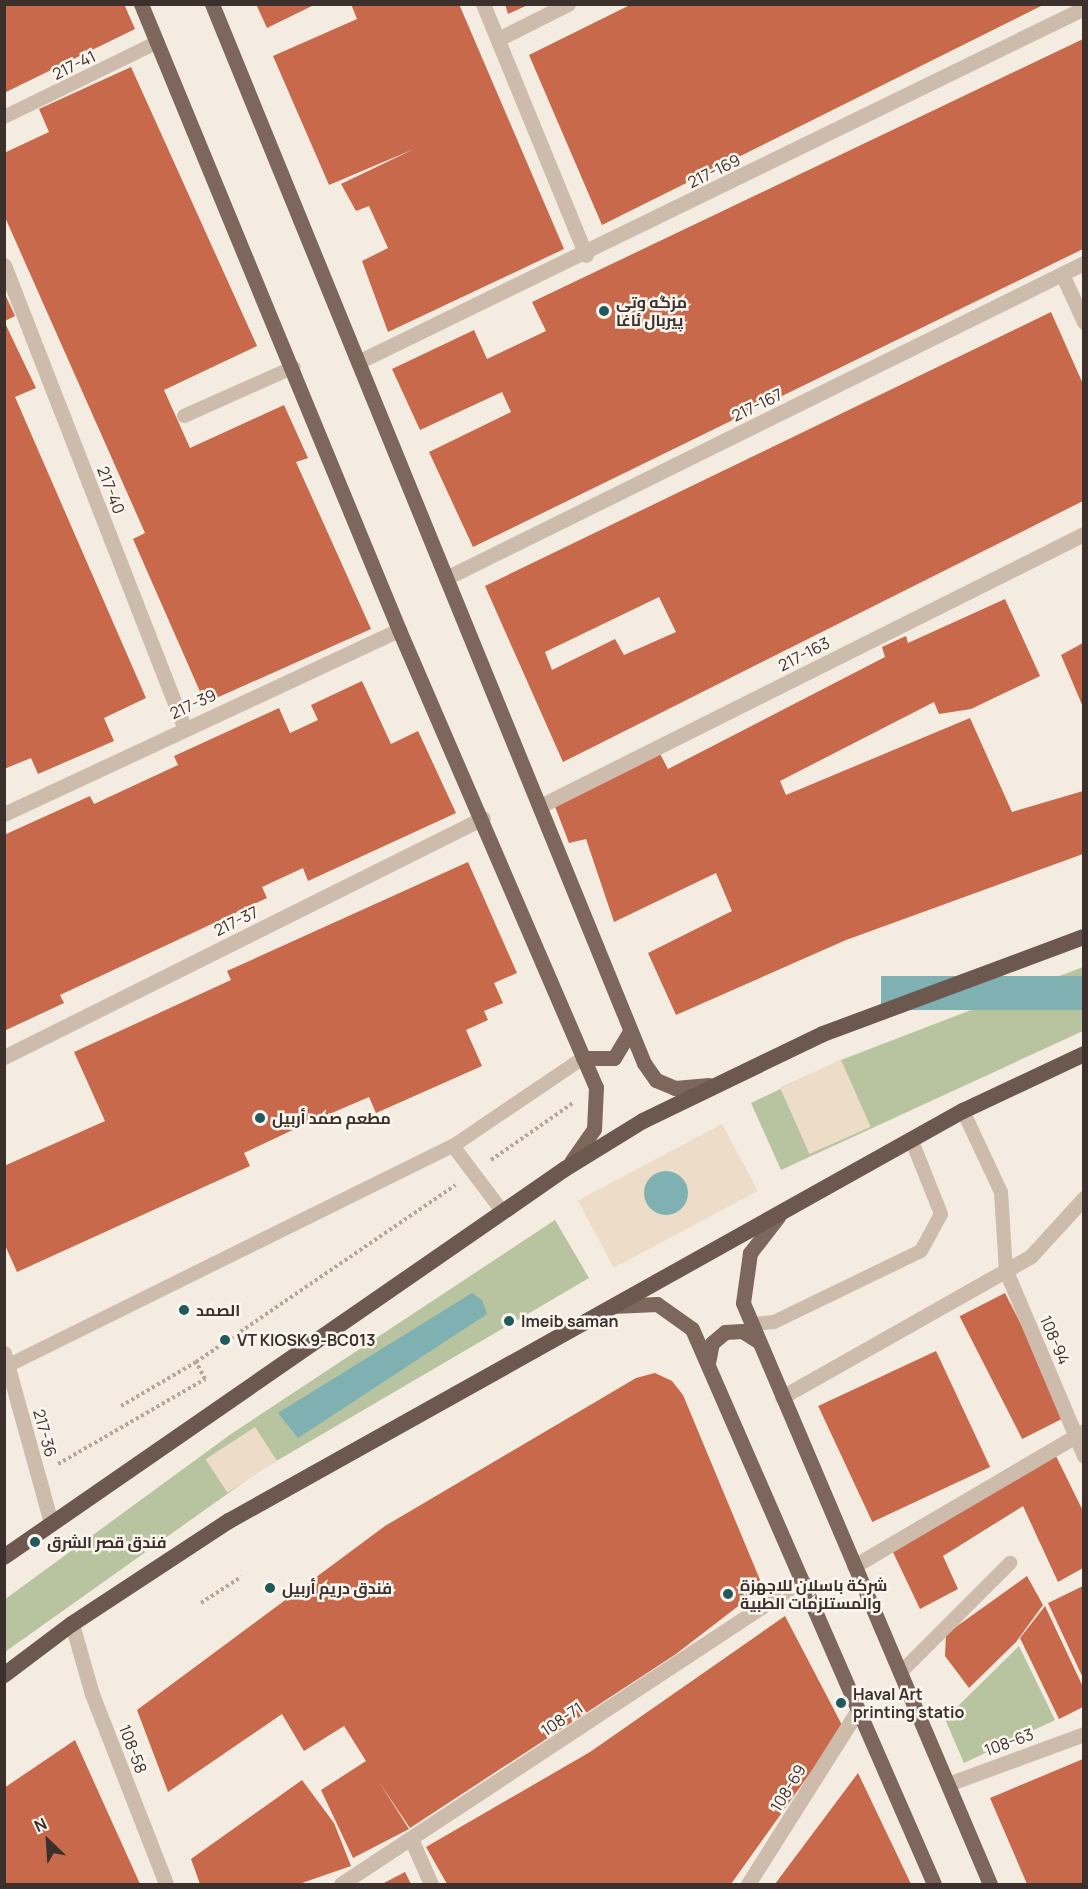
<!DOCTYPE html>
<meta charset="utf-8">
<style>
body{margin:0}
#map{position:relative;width:1088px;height:1889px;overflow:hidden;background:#f4ebe1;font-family:Manrope,Cairo,sans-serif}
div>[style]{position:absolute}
.green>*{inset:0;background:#b8c4a0}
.plaza>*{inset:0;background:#ecdcc8;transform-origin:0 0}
.water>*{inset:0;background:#7fb0b2;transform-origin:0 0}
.round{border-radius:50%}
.building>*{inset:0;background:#c8694b;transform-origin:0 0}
.path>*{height:4px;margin-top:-2px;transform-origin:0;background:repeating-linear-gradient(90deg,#b9a596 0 3px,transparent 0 6px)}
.service>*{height:14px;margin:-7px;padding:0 7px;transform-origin:7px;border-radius:7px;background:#cdbbac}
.minor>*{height:15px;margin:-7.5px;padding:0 7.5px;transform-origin:7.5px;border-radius:7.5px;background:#cdbbac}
.primary>*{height:15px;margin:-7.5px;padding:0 7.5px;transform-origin:7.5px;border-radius:7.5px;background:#7d675c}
.trunk>*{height:16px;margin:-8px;padding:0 8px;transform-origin:8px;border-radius:8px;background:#6c584f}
.dots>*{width:16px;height:16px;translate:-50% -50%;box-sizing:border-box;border:3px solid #fbf5ee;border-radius:50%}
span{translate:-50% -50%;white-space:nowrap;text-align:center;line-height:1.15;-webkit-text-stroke:5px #fbf5ee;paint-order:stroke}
.street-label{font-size:16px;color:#3b302b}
.poi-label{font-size:16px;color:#3b302b;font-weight:700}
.left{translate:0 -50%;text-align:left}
.frame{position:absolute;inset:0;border:6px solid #3b302b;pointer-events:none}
.north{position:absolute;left:18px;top:1811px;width:60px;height:60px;-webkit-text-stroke:4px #fbf5ee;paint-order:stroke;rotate:335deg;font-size:16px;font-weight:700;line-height:24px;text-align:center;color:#3b302b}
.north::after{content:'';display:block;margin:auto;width:21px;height:27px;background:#3b302b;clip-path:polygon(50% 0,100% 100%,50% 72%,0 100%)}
</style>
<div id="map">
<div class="green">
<div style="clip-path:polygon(1083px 967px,1083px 1031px,781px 1170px,751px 1103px,841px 1060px)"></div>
<div style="clip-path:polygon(555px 1220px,589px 1278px,261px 1470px,5px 1652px,4px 1600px,231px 1434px)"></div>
<div style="clip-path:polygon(1019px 1646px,1055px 1720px,964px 1763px,945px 1719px)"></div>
</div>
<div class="plaza">
<div style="left:841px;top:1060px;width:73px;height:67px;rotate:66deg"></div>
<div style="left:722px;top:1124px;width:76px;height:163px;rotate:62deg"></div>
<div style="left:255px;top:1427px;width:40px;height:59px;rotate:57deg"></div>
</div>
<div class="water">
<div style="left:1083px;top:976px;width:34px;height:202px;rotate:90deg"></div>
<div class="round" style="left:644px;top:1171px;width:44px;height:44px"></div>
<div style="clip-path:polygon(472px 1293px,482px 1300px,487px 1314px,298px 1438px,278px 1413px)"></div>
</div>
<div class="building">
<div style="clip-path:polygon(4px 4px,124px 4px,135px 29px,4px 93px)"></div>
<div style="clip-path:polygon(256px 4px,316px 4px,267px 28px)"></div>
<div style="clip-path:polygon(351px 4px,459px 4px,564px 249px,388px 332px,362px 261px,388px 248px,369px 206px,356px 211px,341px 184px,414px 149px,329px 185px,273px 56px,357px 19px)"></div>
<div style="clip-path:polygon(505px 4px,530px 4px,508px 14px)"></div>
<div style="clip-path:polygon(632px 4px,1045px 4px,602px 225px,529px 55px)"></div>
<div style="clip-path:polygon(1083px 39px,1083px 249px,473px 547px,429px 452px,511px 412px,502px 392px,420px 430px,392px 369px,474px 330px,487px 359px,546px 331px,532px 302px)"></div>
<div style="clip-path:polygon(131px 67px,257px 346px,164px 390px,190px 448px,284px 405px,308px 458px,296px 462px,371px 629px,205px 703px,133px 539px,145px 533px,4px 215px,4px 153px,49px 132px,39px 109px)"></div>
<div style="clip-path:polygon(5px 294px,15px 316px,5px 321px)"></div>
<div style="clip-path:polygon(evenodd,1051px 312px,1083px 384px,1083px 501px,563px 762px,485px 586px,1051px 312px,659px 597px,676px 632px,624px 655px,615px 639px,552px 670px,545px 652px,659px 597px)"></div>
<div style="clip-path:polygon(4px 321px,36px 388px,15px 397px,146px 698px,104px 718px,114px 741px,38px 774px,31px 758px,4px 769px)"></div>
<div style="clip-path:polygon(1005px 599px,1040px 676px,971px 709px,939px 714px,934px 702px,780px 781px,786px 795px,970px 718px,1012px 812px,1083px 791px,1083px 854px,846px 940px,676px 1015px,648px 953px,732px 911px,716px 873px,614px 922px,586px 839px,569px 843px,554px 804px,659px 752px,668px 769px,885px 657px,882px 647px,906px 636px,908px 643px)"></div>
<div style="clip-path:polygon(1083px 643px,1083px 707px,1061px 655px)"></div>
<div style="clip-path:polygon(362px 681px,391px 744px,418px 731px,456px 813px,308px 881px,303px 868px,262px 887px,267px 898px,60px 995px,64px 1003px,4px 1031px,4px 835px,90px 796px,94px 804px,178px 765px,174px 756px,279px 708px,290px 733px,318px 720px,311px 705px)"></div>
<div style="clip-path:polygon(468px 862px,517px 973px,494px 983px,503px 1003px,484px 1011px,488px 1020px,466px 1030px,482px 1066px,376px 1113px,369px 1097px,299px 1127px,244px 1153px,250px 1166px,17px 1272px,4px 1243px,4px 1166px,105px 1121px,74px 1052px,231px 980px,227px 971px)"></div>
<div style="left:1005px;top:1293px;width:138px;height:51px;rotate:63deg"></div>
<div style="left:936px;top:1351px;width:128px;height:130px;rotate:65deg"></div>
<div style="clip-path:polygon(655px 1373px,672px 1381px,683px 1395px,763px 1587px,676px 1654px,410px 1828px,379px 1782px,409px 1829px,353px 1858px,321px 1790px,366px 1761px,344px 1726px,304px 1751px,282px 1714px,168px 1792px,137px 1710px,385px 1526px,636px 1378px)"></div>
<div style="clip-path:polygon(1054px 1452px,1083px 1511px,1083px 1568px,1058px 1582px,1023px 1506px,943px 1556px,958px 1589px,920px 1609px,891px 1548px)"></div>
<div style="clip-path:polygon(1027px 1576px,1043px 1605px,1016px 1642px,969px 1688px,945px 1656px,946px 1634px)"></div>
<div style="clip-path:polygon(1083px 1586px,1083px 1678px,1048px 1603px)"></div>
<div style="clip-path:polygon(1045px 1606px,1083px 1687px,1083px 1707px,1059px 1719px,1020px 1638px)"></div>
<div style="clip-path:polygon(785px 1616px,843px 1727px,731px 1884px,447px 1884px,426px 1847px,590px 1752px)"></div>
<div style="clip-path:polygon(75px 1740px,140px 1884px,4px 1884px,4px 1788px)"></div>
<div style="clip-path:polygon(1083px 1759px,1083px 1884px,1027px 1884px,990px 1798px)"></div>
<div style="clip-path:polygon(858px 1773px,911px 1884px,775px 1884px)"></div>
<div style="clip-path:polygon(302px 1780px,334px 1823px,351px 1866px,299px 1884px,200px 1884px,191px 1859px)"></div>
<div style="clip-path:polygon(405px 1872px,411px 1884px,382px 1884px)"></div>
</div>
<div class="path">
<div style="left:491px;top:1160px;width:100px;rotate:-34.8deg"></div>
<div style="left:121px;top:1406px;width:87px;rotate:-30.4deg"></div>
<div style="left:58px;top:1464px;width:170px;rotate:-30deg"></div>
<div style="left:205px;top:1379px;width:19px;rotate:-118deg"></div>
<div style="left:196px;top:1362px;width:314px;rotate:-34.3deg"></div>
<div style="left:201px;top:1603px;width:48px;rotate:-33deg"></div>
</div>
<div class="service">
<div style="left:4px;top:117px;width:171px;rotate:-26deg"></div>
<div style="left:184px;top:416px;width:120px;rotate:-24deg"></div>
<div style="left:963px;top:1111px;width:89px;rotate:64.9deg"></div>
<div style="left:1001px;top:1192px;width:79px;rotate:86.4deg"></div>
<div style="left:453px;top:1146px;width:83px;rotate:52.9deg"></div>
<div style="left:752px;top:1324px;width:22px;rotate:-5deg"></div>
<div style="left:774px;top:1322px;width:163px;rotate:-25.8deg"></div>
<div style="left:921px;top:1251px;width:42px;rotate:-61.6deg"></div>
<div style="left:941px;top:1214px;width:79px;rotate:-111.7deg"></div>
<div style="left:9px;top:1365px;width:495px;rotate:-26.3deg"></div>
<div style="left:453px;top:1146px;width:157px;rotate:-34.1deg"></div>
<div style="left:900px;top:1673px;width:156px;rotate:-45deg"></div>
</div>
<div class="minor">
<div style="left:483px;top:4px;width:271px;rotate:67.7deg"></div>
<div style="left:498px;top:39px;width:78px;rotate:-26.6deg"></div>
<div style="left:4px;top:265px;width:496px;rotate:68.7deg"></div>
<div style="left:1062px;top:274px;width:53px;rotate:65.4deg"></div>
<div style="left:358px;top:362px;width:808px;rotate:-25.99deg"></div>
<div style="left:446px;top:578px;width:712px;rotate:-26.28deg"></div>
<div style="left:540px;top:806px;width:608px;rotate:-26.57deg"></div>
<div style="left:4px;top:814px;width:436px;rotate:-25deg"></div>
<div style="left:4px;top:1057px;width:535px;rotate:-26.52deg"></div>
<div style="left:1006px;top:1271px;width:201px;rotate:67.1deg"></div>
<div style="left:4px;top:1353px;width:175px;rotate:74.5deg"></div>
<div style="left:782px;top:1397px;width:286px;rotate:-29.5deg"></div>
<div style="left:1031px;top:1256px;width:79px;rotate:-47.6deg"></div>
<div style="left:854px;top:1566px;width:267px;rotate:-30.4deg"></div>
<div style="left:72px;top:1624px;width:73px;rotate:74.1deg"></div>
<div style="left:92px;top:1694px;width:204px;rotate:68.7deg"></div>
<div style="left:948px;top:1784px;width:145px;rotate:-20.2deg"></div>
<div style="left:412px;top:1841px;width:47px;rotate:66.2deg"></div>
<div style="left:341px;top:1884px;width:552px;rotate:-33.4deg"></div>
<div style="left:748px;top:1884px;width:206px;rotate:-57.7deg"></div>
</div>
<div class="primary">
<div style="left:141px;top:4px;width:677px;rotate:67.6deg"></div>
<div style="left:399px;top:630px;width:498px;rotate:66.7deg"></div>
<div style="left:596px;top:1087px;width:42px;rotate:92.7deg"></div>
<div style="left:594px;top:1129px;width:40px;rotate:124.9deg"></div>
<div style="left:212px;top:4px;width:1144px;rotate:67.81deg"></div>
<div style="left:644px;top:1063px;width:21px;rotate:55deg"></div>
<div style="left:656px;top:1080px;width:21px;rotate:23deg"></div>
<div style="left:675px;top:1088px;width:34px;rotate:-5deg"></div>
<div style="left:583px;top:1058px;width:31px"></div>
<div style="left:614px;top:1058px;width:31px;rotate:-59deg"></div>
<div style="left:778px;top:1217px;width:46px;rotate:127.9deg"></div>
<div style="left:750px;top:1253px;width:50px;rotate:98deg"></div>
<div style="left:743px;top:1303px;width:631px;rotate:66.97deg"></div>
<div style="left:613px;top:1306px;width:44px;rotate:-2.6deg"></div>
<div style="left:657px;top:1304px;width:43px;rotate:35.5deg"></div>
<div style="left:692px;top:1329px;width:605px;rotate:66.44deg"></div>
<div style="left:708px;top:1363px;width:20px;rotate:-79deg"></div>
<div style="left:712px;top:1343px;width:17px;rotate:-40deg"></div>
<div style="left:725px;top:1332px;width:17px;rotate:-3deg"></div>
<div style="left:742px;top:1331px;width:19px;rotate:32deg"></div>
</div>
<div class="trunk">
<div style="left:4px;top:1557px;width:682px;rotate:-34.67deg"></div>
<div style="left:565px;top:1169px;width:92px;rotate:-31.6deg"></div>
<div style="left:643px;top:1121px;width:200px;rotate:-25.8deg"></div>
<div style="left:823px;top:1034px;width:278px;rotate:-20.4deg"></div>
<div style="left:4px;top:1675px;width:85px;rotate:-36.9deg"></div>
<div style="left:72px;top:1624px;width:188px;rotate:-33.3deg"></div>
<div style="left:229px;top:1521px;width:841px;rotate:-29.19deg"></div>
<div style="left:963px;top:1111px;width:134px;rotate:-25.2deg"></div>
</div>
<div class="dots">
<div style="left:604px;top:311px;background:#1f5a5e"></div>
<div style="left:260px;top:1118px;background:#1f5a5e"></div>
<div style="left:184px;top:1310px;background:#1f5a5e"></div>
<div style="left:509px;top:1321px;background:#1f5a5e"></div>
<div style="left:225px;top:1340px;background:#1f5a5e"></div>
<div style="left:35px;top:1542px;background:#1f5a5e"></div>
<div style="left:270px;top:1588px;background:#1f5a5e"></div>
<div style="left:728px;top:1594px;background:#1f5a5e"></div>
<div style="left:841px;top:1703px;background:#1f5a5e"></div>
</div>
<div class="street-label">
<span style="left:74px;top:65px;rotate:-26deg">217-41</span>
<span style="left:714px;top:171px;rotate:-26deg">217-169</span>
<span style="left:757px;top:405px;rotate:-26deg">217-167</span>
<span style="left:111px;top:490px;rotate:69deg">217-40</span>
<span style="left:804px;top:654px;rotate:-27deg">217-163</span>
<span style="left:193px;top:704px;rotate:-25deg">217-39</span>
<span style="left:236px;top:921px;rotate:-26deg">217-37</span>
<span style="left:1055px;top:1340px;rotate:67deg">108-94</span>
<span style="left:45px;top:1433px;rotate:75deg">217-36</span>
<span style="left:562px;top:1719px;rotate:-34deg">108-71</span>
<span style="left:1009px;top:1742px;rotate:-20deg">108-63</span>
<span style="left:133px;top:1749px;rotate:69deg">108-58</span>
<span style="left:788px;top:1788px;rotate:-58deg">108-69</span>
</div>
<div class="poi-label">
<span class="left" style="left:616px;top:311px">مزگه وتى<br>پيربال ئاغا</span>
<span class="left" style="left:272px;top:1118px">مطعم صمد أربيل</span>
<span class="left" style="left:196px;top:1310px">الصمد</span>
<span class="left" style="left:521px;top:1321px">Imeib saman</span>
<span class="left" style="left:237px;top:1340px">VT KIOSK 9-BC013</span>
<span class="left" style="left:47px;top:1542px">فندق قصر الشرق</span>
<span class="left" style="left:740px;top:1594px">شركة باسلان للاجهزة<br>والمستلزمات الطبية</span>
<span class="left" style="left:282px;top:1588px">فندق دريم أربيل</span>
<span class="left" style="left:853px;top:1703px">Haval Art<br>printing statio</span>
</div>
<div class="frame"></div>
<div class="north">N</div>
</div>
